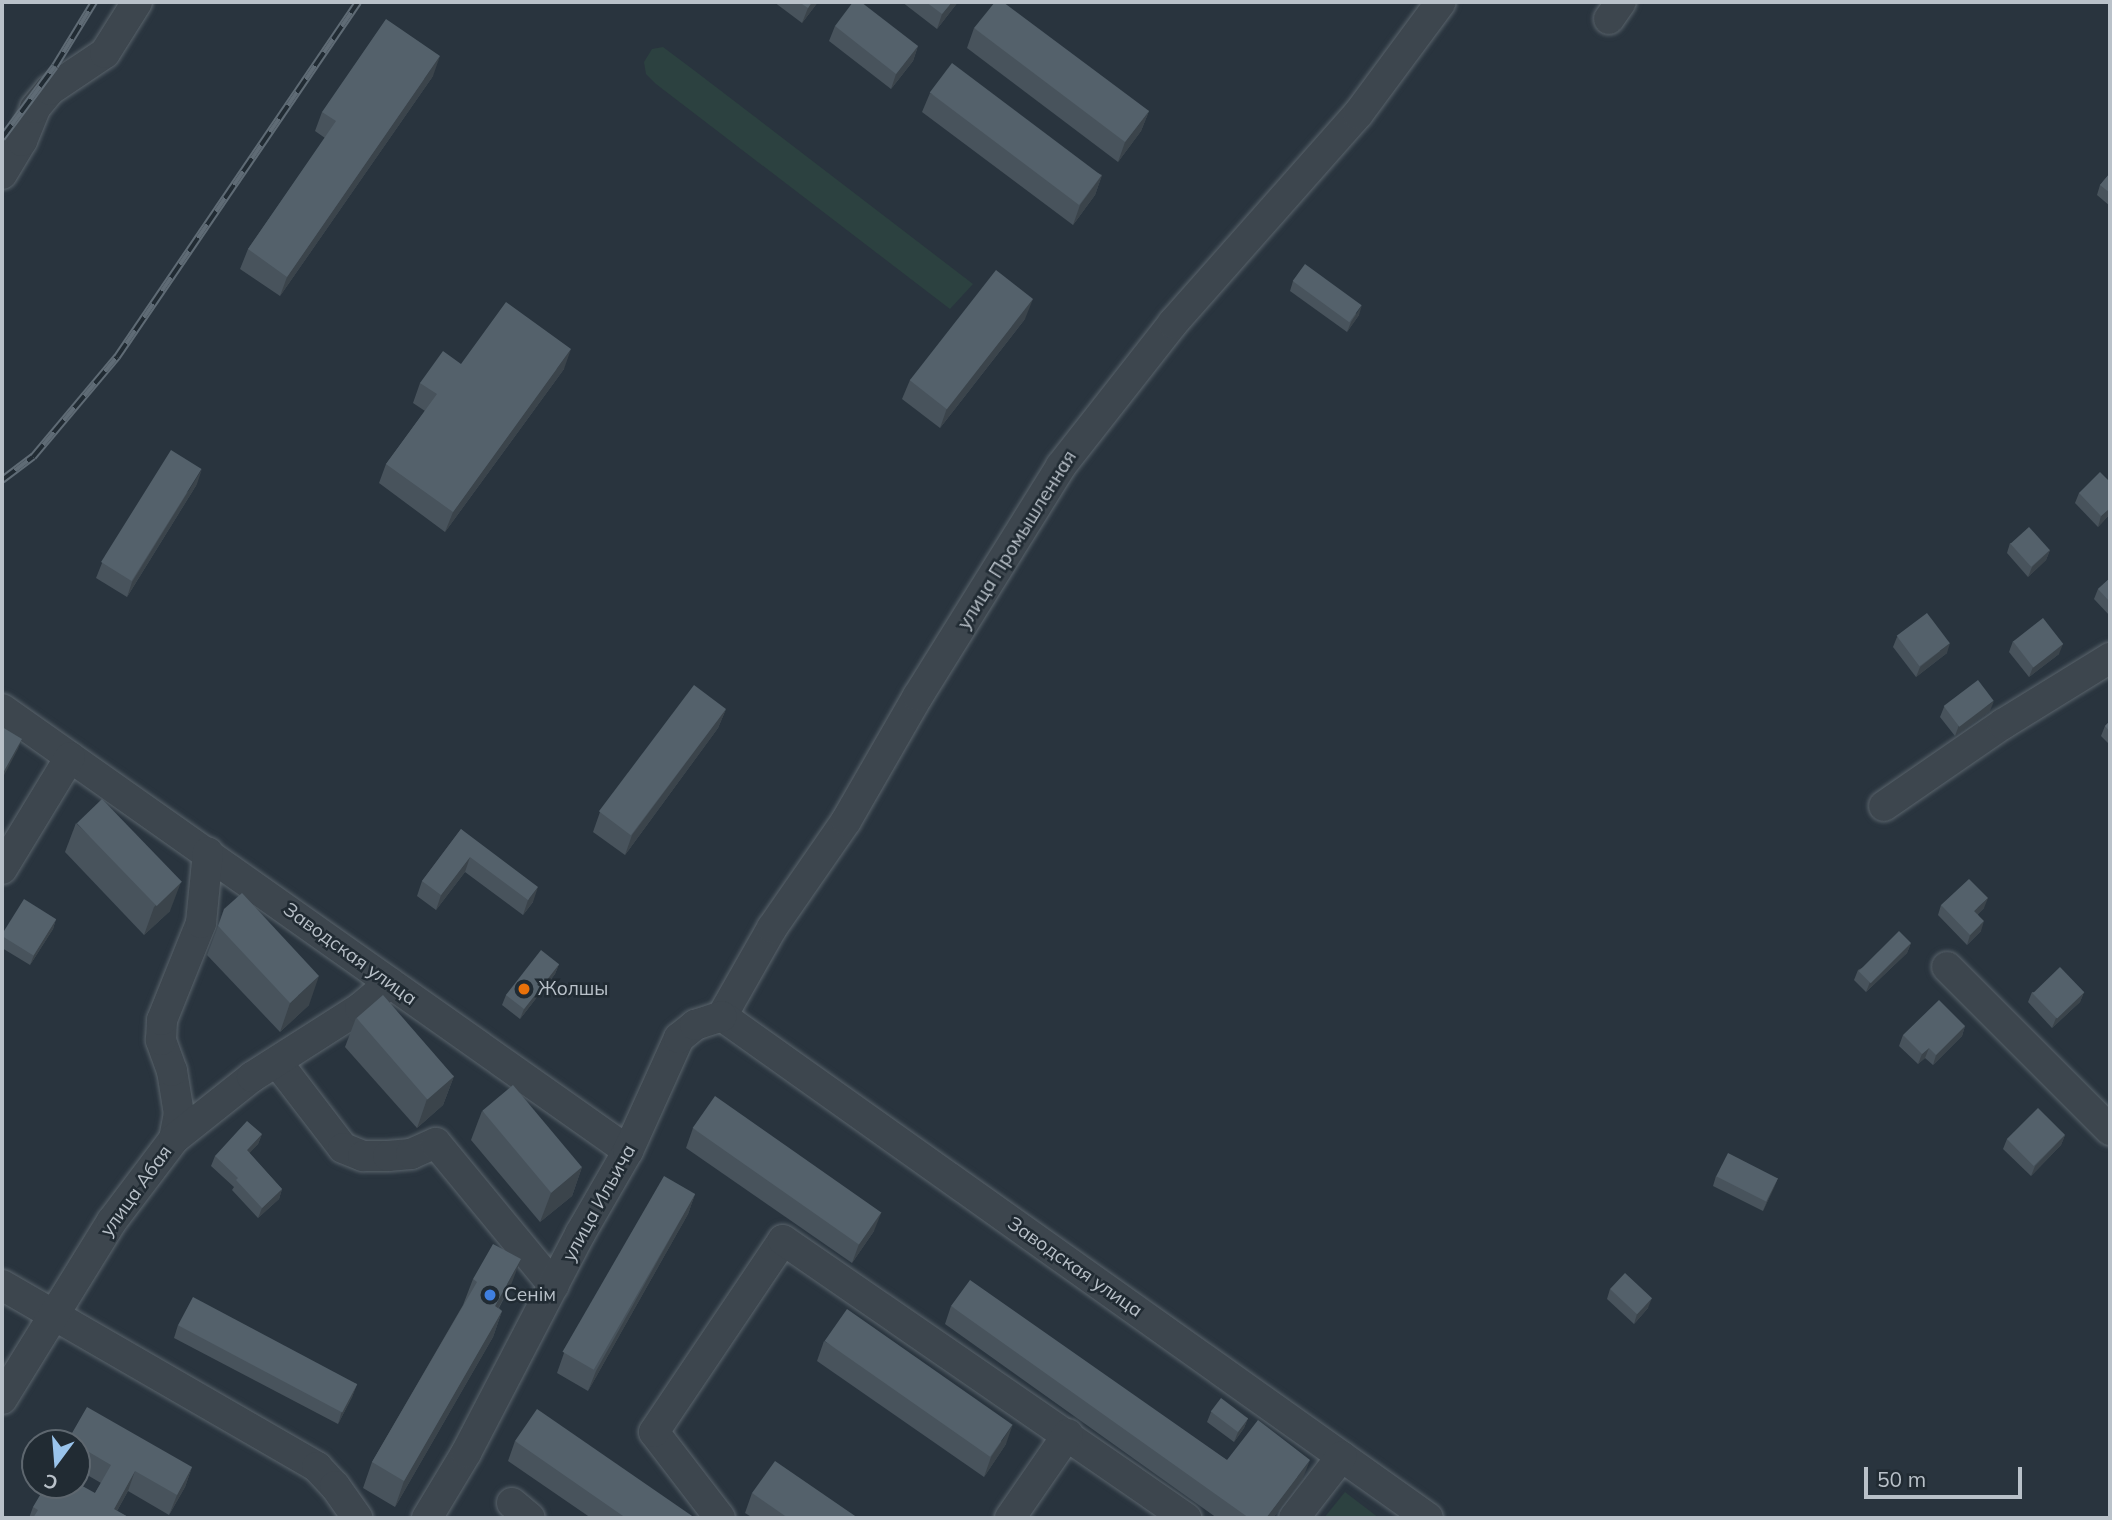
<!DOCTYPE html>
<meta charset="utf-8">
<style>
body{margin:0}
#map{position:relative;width:2112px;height:1520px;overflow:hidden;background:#29343e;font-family:Mulish,sans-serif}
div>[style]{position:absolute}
.green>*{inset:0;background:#2c4140}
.roads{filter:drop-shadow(0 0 2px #5a646c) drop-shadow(0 0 2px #5a646c)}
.minor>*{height:30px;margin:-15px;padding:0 15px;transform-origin:15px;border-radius:15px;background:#3d464e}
.rail>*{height:8px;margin-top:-4px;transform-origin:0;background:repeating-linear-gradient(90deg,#212b33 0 16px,#5f6b75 0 32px);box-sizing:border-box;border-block:2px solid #5f6b75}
.wall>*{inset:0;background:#48535c}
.shaded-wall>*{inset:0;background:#3b444b}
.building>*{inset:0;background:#54616b;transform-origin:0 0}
.dots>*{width:19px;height:19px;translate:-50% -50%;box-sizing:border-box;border:4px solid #212b33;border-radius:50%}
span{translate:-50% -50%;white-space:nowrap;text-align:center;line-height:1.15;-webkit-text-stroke:5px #212b33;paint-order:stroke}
.street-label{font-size:19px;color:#b9c1c9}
.poi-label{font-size:19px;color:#b9c1c9}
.left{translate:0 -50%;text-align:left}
.frame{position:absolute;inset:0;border:4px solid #b9c1c9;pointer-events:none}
.north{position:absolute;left:21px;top:1429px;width:70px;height:70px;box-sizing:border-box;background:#212b33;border:2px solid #5e676f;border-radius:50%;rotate:196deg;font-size:19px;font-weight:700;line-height:28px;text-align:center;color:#b9c1c9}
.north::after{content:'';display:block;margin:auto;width:24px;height:32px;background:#9ac4ec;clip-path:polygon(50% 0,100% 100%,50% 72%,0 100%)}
.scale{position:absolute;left:1864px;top:1467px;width:158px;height:32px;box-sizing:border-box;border:4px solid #b9c1c9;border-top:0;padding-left:9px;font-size:21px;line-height:24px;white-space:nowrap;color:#b9c1c9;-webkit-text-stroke:5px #212b33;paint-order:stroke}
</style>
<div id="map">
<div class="green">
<div style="clip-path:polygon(663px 47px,695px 71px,973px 284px,950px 309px,656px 84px,646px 74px,644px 62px,652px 49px)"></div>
<div style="clip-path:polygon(1345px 1492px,1379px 1518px,1324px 1518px)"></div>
</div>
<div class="roads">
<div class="minor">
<div style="left:1609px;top:19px;width:21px;rotate:-55deg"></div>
<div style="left:2px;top:174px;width:39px;rotate:-59deg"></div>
<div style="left:22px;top:141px;width:35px;rotate:-68deg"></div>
<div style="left:35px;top:108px;width:23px;rotate:-50deg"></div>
<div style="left:50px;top:90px;width:66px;rotate:-33.9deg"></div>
<div style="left:105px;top:53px;width:60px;rotate:-57.9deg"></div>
<div style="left:2px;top:709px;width:766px;rotate:35.22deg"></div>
<div style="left:1884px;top:806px;width:145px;rotate:-34.6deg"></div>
<div style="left:2003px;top:724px;width:126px;rotate:-31.7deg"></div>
<div style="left:2px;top:869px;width:131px;rotate:-58.7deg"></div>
<div style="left:1947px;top:967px;width:231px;rotate:45deg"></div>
<div style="left:722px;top:1016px;width:101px;rotate:-60.4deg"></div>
<div style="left:772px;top:928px;width:130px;rotate:-55.3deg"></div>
<div style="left:846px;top:821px;width:144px;rotate:-60.1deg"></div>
<div style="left:918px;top:696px;width:271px;rotate:-58.1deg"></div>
<div style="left:1061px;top:466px;width:182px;rotate:-51.9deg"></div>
<div style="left:1173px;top:323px;width:279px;rotate:-48.5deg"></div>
<div style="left:1358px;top:114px;width:139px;rotate:-53.5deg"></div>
<div style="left:722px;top:1016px;width:866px;rotate:35.41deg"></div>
<div style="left:277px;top:1062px;width:108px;rotate:52.5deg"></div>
<div style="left:343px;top:1148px;width:22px;rotate:22deg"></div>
<div style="left:363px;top:1156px;width:25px"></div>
<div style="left:388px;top:1156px;width:23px;rotate:-5deg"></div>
<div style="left:411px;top:1154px;width:27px;rotate:-24deg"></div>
<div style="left:436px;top:1143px;width:185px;rotate:50.5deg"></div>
<div style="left:174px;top:1139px;width:25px;rotate:-79deg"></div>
<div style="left:179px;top:1114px;width:44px;rotate:-99.2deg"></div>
<div style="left:172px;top:1071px;width:33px;rotate:-110deg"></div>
<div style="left:161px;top:1040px;width:20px;rotate:-87deg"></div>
<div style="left:162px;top:1020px;width:105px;rotate:-68.1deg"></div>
<div style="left:201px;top:923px;width:71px;rotate:-84.4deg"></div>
<div style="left:2px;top:1285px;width:364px;rotate:30deg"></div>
<div style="left:317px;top:1467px;width:26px;rotate:47deg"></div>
<div style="left:335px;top:1486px;width:39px;rotate:55deg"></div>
<div style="left:2px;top:1399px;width:209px;rotate:-58.3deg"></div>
<div style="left:112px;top:1221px;width:103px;rotate:-52.9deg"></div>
<div style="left:174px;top:1139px;width:100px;rotate:-38.5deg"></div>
<div style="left:252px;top:1077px;width:128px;rotate:-32.6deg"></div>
<div style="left:360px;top:1008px;width:39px;rotate:-40deg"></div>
<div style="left:512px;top:1503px;width:23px;rotate:40deg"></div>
<div style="left:427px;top:1518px;width:76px;rotate:-59deg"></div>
<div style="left:466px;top:1453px;width:247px;rotate:-62.5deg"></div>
<div style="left:580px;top:1234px;width:96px;rotate:-60deg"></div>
<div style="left:628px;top:1151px;width:124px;rotate:-65.7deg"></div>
<div style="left:679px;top:1038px;width:21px;rotate:-39deg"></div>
<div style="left:695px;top:1025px;width:28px;rotate:-18deg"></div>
<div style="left:720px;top:1518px;width:108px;rotate:-127.5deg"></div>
<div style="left:654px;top:1432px;width:231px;rotate:-56.1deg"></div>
<div style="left:783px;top:1240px;width:490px;rotate:34.6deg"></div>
<div style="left:1010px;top:1518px;width:102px;rotate:-55.4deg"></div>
<div style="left:1294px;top:1518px;width:78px;rotate:-52.3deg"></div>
</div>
</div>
<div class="rail">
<div style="left:2px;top:138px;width:89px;rotate:-53.6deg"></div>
<div style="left:55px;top:66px;width:75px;rotate:-58.6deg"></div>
<div style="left:2px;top:480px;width:39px;rotate:-37deg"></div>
<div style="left:33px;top:457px;width:131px;rotate:-50deg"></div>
<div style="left:117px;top:357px;width:429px;rotate:-55.8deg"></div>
</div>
<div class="wall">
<div style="clip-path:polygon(774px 2px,818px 2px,802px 23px)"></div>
<div style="clip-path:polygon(902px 2px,958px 2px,937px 29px)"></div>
<div style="clip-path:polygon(835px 26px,918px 46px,913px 61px,891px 89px,829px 41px)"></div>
<div style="clip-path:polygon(974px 28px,1149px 111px,1141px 131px,1118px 162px,967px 48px)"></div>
<div style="clip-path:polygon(433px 76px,280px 296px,240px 269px,248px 249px,325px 138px,315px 131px,322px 112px)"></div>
<div style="clip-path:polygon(930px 93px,1102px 175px,1095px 195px,1073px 225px,922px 112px)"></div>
<div style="clip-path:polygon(2110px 173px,2110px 206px,2097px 195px,2100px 185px)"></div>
<div style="clip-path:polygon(1293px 281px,1359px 315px,1347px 332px,1290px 291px)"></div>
<div style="clip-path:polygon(1025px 319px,940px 428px,902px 399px,910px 380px)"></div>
<div style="clip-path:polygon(461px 364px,564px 369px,445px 532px,379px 483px,386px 464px,425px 411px,413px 403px,420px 383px)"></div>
<div style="clip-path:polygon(2110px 482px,2110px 514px,2098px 527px,2075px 503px,2079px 493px)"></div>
<div style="clip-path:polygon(197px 484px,127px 597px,96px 578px,102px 563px)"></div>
<div style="clip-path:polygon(2010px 543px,2050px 550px,2046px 560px,2028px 577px,2007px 553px)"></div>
<div style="clip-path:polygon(2110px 578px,2110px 616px,2094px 599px,2098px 589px)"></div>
<div style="clip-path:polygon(1897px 637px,1947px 653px,1916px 677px,1893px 647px)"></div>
<div style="clip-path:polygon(2013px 641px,2059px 654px,2029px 677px,2009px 652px)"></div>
<div style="clip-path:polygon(1944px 707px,1990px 711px,1955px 736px,1940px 717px)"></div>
<div style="clip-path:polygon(726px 709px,718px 728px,625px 855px,593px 832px,600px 812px)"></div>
<div style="clip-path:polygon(2110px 721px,2110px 745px,2101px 736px,2105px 726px)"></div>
<div style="clip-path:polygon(76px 823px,170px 911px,144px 935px,65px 852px)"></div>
<div style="clip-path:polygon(461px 829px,533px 902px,523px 915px,465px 872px,436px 910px,417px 896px,422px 881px)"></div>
<div style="clip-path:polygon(1941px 905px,1984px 908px,1978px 914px,1981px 931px,1967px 945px,1938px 915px)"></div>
<div style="clip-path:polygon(56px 919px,53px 929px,30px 965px,2px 948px,2px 934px)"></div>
<div style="clip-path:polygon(218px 926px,309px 1005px,280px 1032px,207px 955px)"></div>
<div style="clip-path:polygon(1911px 943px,1907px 953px,1866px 992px,1854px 980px,1858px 970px)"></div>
<div style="clip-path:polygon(559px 964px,555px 974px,520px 1019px,502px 1005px,506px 995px)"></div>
<div style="clip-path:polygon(2032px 992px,2084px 992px,2080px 1002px,2052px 1028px,2028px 1002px)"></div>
<div style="clip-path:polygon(356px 1018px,454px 1076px,443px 1105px,417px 1128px,345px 1047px)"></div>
<div style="clip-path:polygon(1965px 1026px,1962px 1036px,1933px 1065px,1925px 1058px,1918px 1064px,1899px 1046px,1903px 1035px)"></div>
<div style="clip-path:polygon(482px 1111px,582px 1167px,572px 1196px,540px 1222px,471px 1140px)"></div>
<div style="clip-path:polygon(693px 1128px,874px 1231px,852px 1263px,686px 1148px)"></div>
<div style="clip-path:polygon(262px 1134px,258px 1144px,249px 1153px,282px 1189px,279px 1199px,258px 1218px,232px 1190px,234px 1187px,211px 1166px,215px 1156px)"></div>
<div style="clip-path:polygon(2065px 1135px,2061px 1145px,2031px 1176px,2003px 1149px,2007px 1139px)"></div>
<div style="clip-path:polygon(1716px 1176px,1778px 1178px,1763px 1211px,1713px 1186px)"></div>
<div style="clip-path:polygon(695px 1194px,688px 1214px,588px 1391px,557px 1373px,564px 1353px)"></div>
<div style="clip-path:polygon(473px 1279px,511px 1285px,499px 1308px,502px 1311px,493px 1337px,395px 1507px,363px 1488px,372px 1462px,463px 1305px)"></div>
<div style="clip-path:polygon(1610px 1289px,1648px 1308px,1634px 1324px,1607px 1299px)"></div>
<div style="clip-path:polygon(951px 1306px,1227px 1460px,1303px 1478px,1273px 1518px,1217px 1518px,945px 1324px)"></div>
<div style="clip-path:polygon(178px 1325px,357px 1384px,352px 1397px,338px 1424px,174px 1338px)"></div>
<div style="clip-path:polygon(824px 1341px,1006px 1444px,984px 1477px,817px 1361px)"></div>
<div style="clip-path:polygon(1211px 1412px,1248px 1418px,1244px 1428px,1234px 1442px,1207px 1422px)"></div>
<div style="clip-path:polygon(68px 1440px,192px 1467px,185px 1487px,169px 1515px,128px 1491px,117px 1511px,130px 1518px,29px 1518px,33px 1507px,95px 1493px,101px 1483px,77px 1469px,77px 1443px,67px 1443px)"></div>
<div style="clip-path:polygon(515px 1441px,695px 1518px,591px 1518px,508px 1461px)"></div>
<div style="clip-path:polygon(752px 1493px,858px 1518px,753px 1518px,745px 1513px)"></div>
</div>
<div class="shaded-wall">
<div style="clip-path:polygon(812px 2px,818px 2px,802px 23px,808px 8px)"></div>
<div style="clip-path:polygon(952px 2px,958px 2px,937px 29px,942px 14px)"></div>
<div style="clip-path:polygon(918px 46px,913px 61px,891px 89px,896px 74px)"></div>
<div style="clip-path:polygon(440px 56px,433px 76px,280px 296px,287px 277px)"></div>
<div style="clip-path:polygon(1149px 111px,1141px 131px,1118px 162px,1125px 142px)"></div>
<div style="clip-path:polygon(1102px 175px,1095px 195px,1073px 225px,1080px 205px)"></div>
<div style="clip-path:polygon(1033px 299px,1025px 319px,940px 428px,947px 408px)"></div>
<div style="clip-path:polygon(1362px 305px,1359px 315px,1347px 332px,1351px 322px)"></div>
<div style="clip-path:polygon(571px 349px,564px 369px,445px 532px,453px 512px)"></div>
<div style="clip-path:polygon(202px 469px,197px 484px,127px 597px,132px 582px)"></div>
<div style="clip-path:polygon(2110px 508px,2110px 514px,2098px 527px,2101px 516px)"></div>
<div style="clip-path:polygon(2050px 550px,2046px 560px,2028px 577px,2032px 567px)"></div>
<div style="clip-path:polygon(1950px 643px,1947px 653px,1916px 677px,1920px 667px)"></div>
<div style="clip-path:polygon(2063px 644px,2059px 654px,2029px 677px,2033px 667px)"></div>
<div style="clip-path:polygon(1994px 701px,1990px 711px,1955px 736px,1959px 725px)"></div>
<div style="clip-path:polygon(726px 709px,718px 728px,625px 855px,632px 835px)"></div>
<div style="clip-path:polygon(22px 739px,18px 749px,2px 779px,2px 775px)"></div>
<div style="clip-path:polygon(470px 857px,465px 872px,436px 910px,441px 895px)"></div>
<div style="clip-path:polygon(181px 882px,170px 911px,144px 935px,154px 907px)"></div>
<div style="clip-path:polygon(538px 887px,533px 902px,523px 915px,528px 900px)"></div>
<div style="clip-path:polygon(1988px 898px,1984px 908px,1971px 921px,1974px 911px)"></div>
<div style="clip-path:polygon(56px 919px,53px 929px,30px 965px,34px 955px)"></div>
<div style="clip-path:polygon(1984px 921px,1981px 931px,1967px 945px,1970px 935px)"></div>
<div style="clip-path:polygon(1911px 943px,1907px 953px,1866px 992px,1870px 982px)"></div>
<div style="clip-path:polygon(559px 964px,555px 974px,520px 1019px,524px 1009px)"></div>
<div style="clip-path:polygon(319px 976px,309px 1005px,280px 1032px,290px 1003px)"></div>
<div style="clip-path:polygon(2084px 992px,2080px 1002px,2052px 1028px,2056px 1018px)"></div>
<div style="clip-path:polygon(1965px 1026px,1962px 1036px,1933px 1065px,1936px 1055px)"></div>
<div style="clip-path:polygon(1929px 1048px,1925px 1058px,1918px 1064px,1922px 1054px)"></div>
<div style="clip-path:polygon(454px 1076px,443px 1105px,417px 1128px,427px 1099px)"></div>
<div style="clip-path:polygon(262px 1134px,258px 1144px,243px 1160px,247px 1150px)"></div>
<div style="clip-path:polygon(2065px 1135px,2061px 1145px,2031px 1176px,2035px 1166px)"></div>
<div style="clip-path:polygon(582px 1167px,572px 1196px,540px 1222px,551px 1193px)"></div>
<div style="clip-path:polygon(1778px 1178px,1774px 1188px,1763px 1211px,1767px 1201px)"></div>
<div style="clip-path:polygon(282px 1189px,279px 1199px,258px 1218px,262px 1208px)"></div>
<div style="clip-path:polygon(695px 1194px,688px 1214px,588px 1391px,596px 1371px)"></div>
<div style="clip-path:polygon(882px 1211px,874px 1231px,852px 1263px,859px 1244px)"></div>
<div style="clip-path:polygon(521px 1259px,511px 1285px,485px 1332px,495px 1306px)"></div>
<div style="clip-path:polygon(1652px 1298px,1648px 1308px,1634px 1324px,1637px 1314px)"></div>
<div style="clip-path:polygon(502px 1311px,493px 1337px,395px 1507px,404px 1481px)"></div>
<div style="clip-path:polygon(357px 1384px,352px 1397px,338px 1424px,342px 1411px)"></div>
<div style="clip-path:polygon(1248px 1418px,1244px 1428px,1234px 1442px,1238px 1432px)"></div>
<div style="clip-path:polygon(1013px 1424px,1006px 1444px,984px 1477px,991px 1457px)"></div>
<div style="clip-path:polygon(1310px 1460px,1303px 1478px,1273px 1518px,1266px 1518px)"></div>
<div style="clip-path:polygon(192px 1467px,185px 1487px,169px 1515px,177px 1495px)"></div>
<div style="clip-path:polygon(135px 1471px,128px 1491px,113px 1518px,114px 1509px)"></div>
</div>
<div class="building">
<div style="clip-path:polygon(799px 2px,812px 2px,808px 8px)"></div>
<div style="clip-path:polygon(853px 2px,861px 2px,918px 46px,896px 74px,835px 26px)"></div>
<div style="clip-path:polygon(926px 2px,952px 2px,942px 14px)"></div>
<div style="clip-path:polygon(995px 2px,1003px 2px,1149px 111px,1125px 142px,974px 28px)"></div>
<div style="clip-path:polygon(386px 19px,440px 56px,287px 277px,248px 249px,336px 121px,322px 112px)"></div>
<div style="left:952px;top:63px;width:187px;height:37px;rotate:37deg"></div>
<div style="clip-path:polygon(2110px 173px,2110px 193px,2100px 185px)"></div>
<div style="left:1305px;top:264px;width:70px;height:21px;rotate:36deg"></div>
<div style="left:996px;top:270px;width:47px;height:140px;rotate:38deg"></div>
<div style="clip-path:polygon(506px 302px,571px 349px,453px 512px,386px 464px,437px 394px,420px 383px,443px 351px,461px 364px)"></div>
<div style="left:171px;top:450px;width:36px;height:132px;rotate:32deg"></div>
<div style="clip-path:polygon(2100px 472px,2110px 482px,2110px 508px,2101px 516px,2079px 493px)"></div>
<div style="left:2029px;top:527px;width:31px;height:25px;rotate:48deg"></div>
<div style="clip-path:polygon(2110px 578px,2110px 602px,2098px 589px)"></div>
<div style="left:1927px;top:613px;width:38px;height:38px;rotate:53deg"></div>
<div style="left:2043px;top:618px;width:33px;height:38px;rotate:52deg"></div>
<div style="left:1978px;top:680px;width:26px;height:43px;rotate:53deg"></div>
<div style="left:694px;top:685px;width:40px;height:158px;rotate:37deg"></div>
<div style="clip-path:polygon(2110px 721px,2110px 732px,2105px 726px)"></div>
<div style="clip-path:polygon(2px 727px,22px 739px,2px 775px)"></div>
<div style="left:102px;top:799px;width:115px;height:35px;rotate:46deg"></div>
<div style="clip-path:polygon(461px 829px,538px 887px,528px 900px,470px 857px,441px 895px,422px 881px)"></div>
<div style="clip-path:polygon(1969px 879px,1988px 898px,1974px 911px,1984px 921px,1970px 935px,1941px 905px)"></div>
<div style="clip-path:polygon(242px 893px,319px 976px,290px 1003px,218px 926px,224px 909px)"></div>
<div style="left:24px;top:899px;width:38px;height:43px;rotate:32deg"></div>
<div style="left:1899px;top:931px;width:17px;height:57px;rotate:45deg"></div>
<div style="left:541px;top:950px;width:23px;height:57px;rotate:38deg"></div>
<div style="left:2060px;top:967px;width:35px;height:38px;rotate:46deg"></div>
<div style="left:383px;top:995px;width:108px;height:35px;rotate:49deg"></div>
<div style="clip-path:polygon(1939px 1000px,1965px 1026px,1936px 1055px,1929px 1048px,1922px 1054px,1903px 1035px)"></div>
<div style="left:513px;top:1085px;width:107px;height:40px;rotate:50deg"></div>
<div style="left:715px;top:1096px;width:203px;height:39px;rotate:35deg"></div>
<div style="left:2038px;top:1108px;width:38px;height:44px;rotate:45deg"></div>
<div style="clip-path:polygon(247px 1121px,262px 1134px,247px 1150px,282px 1189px,262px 1208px,236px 1180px,238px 1178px,215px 1156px)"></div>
<div style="left:1728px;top:1153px;width:56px;height:26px;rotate:27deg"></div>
<div style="left:664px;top:1176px;width:36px;height:203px;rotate:30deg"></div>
<div style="clip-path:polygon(493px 1244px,521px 1259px,495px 1306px,502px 1311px,404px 1481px,372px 1462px,477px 1282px,473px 1279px)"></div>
<div style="left:1625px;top:1273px;width:37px;height:22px;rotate:43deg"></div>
<div style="clip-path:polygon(970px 1280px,1227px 1460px,1258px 1420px,1310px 1460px,1266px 1518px,1249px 1518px,951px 1306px)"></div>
<div style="left:193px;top:1297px;width:186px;height:32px;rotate:28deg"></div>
<div style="left:847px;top:1309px;width:202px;height:39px;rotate:35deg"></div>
<div style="left:1221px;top:1398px;width:34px;height:17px;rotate:37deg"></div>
<div style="clip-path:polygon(87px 1407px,192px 1467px,177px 1495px,135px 1471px,114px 1509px,130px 1518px,33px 1518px,38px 1510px,33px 1507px,46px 1485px,77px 1485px,77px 1483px,95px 1493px,111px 1465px,77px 1445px,77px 1443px,73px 1443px,68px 1440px)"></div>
<div style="clip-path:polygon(537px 1409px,695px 1518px,626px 1518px,515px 1441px)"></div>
<div style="clip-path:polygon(775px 1461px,858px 1518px,788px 1518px,752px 1493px)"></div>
</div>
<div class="dots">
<div style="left:524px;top:989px;background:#e8710a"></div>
<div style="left:490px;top:1295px;background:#3f7fe0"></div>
</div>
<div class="street-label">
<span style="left:1017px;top:540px;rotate:-58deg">улица Промышленная</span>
<span style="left:350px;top:954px;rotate:36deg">Заводская улица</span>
<span style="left:136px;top:1191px;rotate:-54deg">улица Абая</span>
<span style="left:599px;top:1203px;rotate:-61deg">улица Ильича</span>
<span style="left:1075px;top:1267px;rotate:35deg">Заводская улица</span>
</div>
<div class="poi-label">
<span class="left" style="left:538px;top:989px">Жолшы</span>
<span class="left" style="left:504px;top:1295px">Сенiм</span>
</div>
<div class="frame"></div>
<div class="north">С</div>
<div class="scale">50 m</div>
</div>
